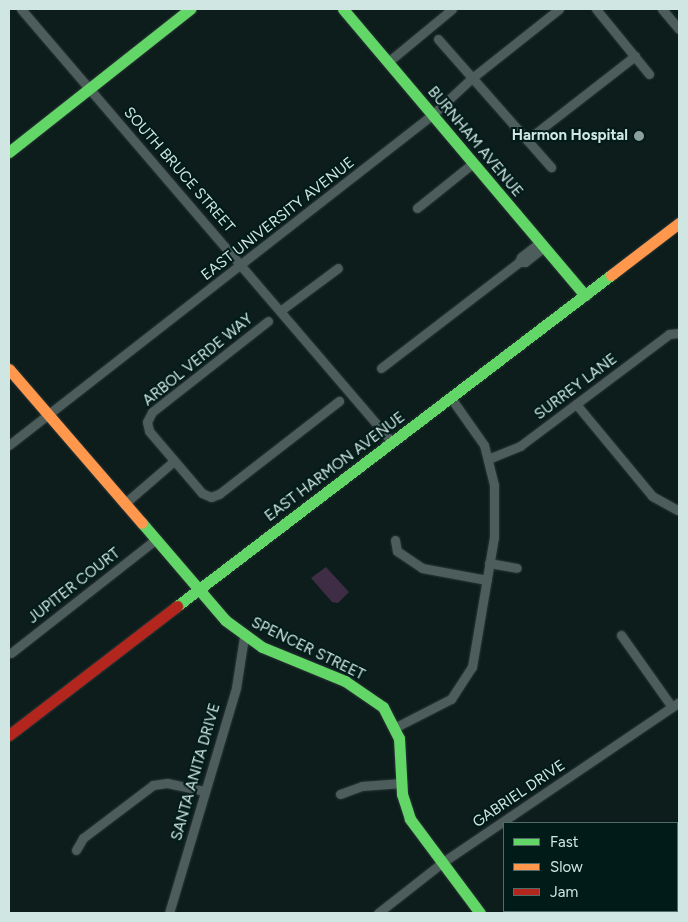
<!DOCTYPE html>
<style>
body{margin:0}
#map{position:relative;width:688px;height:922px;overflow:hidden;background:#0c1d1c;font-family:Figtree,sans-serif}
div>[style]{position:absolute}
.green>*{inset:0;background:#3e2d44}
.roads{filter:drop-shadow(0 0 1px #2c3737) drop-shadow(0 0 1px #2c3737)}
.street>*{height:9px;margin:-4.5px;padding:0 4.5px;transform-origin:4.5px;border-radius:4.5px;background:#4d5d5b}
.fast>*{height:11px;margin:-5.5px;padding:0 5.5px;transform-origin:5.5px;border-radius:5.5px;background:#63d668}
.slow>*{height:11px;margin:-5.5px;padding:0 5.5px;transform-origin:5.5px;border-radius:5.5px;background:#ff974d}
.jam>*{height:11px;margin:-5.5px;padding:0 5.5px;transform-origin:5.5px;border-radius:5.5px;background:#b3261e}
.dots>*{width:14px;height:14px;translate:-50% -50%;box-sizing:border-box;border:2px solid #001b18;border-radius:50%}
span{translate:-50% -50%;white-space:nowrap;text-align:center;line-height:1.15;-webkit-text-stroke:4px #001b18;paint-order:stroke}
.poi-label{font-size:15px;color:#d0e6e3;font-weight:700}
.right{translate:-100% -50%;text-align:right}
.street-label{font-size:15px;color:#d0e6e3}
.frame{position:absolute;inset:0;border:10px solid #d0e6e3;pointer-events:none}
.legend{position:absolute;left:503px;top:822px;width:175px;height:90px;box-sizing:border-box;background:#001b18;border:1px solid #536c69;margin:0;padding:6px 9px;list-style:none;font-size:15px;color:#d0e6e3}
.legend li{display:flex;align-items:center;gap:10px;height:25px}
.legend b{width:25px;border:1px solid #536c69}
</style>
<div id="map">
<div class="green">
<div style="clip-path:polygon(326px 567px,349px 592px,338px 603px,332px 602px,311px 578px)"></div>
</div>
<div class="roads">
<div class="street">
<div style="left:21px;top:9px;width:570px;rotate:49.41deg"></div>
<div style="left:596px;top:9px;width:84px;rotate:50.8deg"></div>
<div style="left:662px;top:9px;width:26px;rotate:50deg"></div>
<div style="left:438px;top:39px;width:171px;rotate:48.6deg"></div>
<div style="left:388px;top:62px;width:83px;rotate:-39.6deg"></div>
<div style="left:527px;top:140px;width:137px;rotate:-37.9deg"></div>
<div style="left:417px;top:208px;width:72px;rotate:-38.8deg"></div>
<div style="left:519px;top:262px;width:6px"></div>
<div style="left:525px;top:262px;width:24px;rotate:-38deg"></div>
<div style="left:280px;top:311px;width:72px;rotate:-36.6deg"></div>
<div style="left:268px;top:321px;width:147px;rotate:141.9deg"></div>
<div style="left:152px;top:412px;width:11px;rotate:117deg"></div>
<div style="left:147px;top:422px;width:9px;rotate:77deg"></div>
<div style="left:149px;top:431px;width:82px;rotate:49.5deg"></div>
<div style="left:202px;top:493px;width:10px;rotate:24deg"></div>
<div style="left:211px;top:497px;width:9px;rotate:-21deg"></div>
<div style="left:219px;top:494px;width:152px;rotate:-37.8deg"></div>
<div style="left:381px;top:368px;width:174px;rotate:-37.5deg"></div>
<div style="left:519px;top:262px;width:5px;rotate:-68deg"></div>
<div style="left:521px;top:257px;width:24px;rotate:-38deg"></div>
<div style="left:576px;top:404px;width:119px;rotate:50.4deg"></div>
<div style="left:652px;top:496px;width:29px;rotate:29deg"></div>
<div style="left:9px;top:445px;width:536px;rotate:-37.96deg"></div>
<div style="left:432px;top:115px;width:54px;rotate:-42.8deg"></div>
<div style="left:472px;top:78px;width:111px;rotate:-38.4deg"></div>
<div style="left:488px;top:459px;width:35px;rotate:-22deg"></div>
<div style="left:520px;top:446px;width:186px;rotate:-36.9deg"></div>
<div style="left:669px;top:334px;width:10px;rotate:-6deg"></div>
<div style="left:124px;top:504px;width:66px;rotate:-40.7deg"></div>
<div style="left:395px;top:540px;width:11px;rotate:80deg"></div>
<div style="left:397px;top:551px;width:30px;rotate:34deg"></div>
<div style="left:422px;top:568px;width:66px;rotate:10.5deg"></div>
<div style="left:489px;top:563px;width:28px;rotate:10deg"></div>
<div style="left:621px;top:635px;width:88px;rotate:54.7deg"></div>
<div style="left:11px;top:653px;width:183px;rotate:-38.1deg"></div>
<div style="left:396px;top:727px;width:62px;rotate:-27deg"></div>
<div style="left:451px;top:699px;width:38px;rotate:-57deg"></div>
<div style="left:472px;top:667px;width:132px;rotate:-80.4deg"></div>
<div style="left:494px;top:537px;width:52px;rotate:-90deg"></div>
<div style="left:494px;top:485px;width:41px;rotate:-104deg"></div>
<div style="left:484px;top:445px;width:57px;rotate:-125.1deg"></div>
<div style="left:340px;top:794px;width:23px;rotate:-20deg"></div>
<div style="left:362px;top:786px;width:40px;rotate:-4.3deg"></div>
<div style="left:677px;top:846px;width:3px;rotate:-45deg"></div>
<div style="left:76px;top:850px;width:14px;rotate:-60deg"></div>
<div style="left:83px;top:838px;width:88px;rotate:-37.1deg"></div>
<div style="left:153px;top:785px;width:14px;rotate:-8deg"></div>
<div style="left:167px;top:783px;width:39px;rotate:12deg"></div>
<div style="left:614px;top:911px;width:3px;rotate:45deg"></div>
<div style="left:169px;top:913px;width:235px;rotate:-73.4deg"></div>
<div style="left:236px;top:688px;width:52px;rotate:-81.1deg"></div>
<div style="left:378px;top:913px;width:83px;rotate:-38.1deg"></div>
<div style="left:443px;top:862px;width:285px;rotate:-34.1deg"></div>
<div style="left:577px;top:913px;width:4px;rotate:-27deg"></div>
</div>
<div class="fast">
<div style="left:343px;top:9px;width:375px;rotate:49.8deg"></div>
<div style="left:9px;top:152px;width:231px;rotate:-38.3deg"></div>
<div style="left:142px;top:523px;width:128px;rotate:49.4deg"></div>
<div style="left:225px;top:620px;width:46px;rotate:36.1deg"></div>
<div style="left:262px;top:647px;width:90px;rotate:22.3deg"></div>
<div style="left:345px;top:681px;width:46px;rotate:34.4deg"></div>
<div style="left:383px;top:707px;width:35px;rotate:63deg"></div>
<div style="left:399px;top:738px;width:56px;rotate:86.9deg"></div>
<div style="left:402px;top:794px;width:26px;rotate:72deg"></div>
<div style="left:410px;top:819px;width:117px;rotate:53.3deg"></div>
<div style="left:177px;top:606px;width:546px;rotate:-37.33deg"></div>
</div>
<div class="slow">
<div style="left:611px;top:275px;width:86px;rotate:-37.4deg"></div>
<div style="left:9px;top:369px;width:203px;rotate:49.2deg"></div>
</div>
<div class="jam">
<div style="left:9px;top:735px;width:212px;rotate:-37.5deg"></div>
</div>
</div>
<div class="dots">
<div style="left:639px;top:136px;background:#8ba09d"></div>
</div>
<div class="poi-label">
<span class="right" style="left:628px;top:136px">Harmon Hospital</span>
</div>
<div class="street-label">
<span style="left:475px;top:142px;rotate:50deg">BURNHAM AVENUE</span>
<span style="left:179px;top:170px;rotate:49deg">SOUTH BRUCE STREET</span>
<span style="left:278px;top:219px;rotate:-38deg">EAST UNIVERSITY AVENUE</span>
<span style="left:198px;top:360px;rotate:-39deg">ARBOL VERDE WAY</span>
<span style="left:576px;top:387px;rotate:-37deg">SURREY LANE</span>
<span style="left:335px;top:467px;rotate:-37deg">EAST HARMON AVENUE</span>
<span style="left:74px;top:586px;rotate:-38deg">JUPITER COURT</span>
<span style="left:308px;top:649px;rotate:26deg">SPENCER STREET</span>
<span style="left:196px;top:772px;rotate:-74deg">SANTA ANITA DRIVE</span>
<span style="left:519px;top:794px;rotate:-34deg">GABRIEL DRIVE</span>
</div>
<div class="frame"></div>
<ul class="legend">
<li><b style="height:6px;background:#63d668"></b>Fast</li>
<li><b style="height:6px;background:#ff974d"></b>Slow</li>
<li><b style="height:6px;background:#b3261e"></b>Jam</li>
</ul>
</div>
